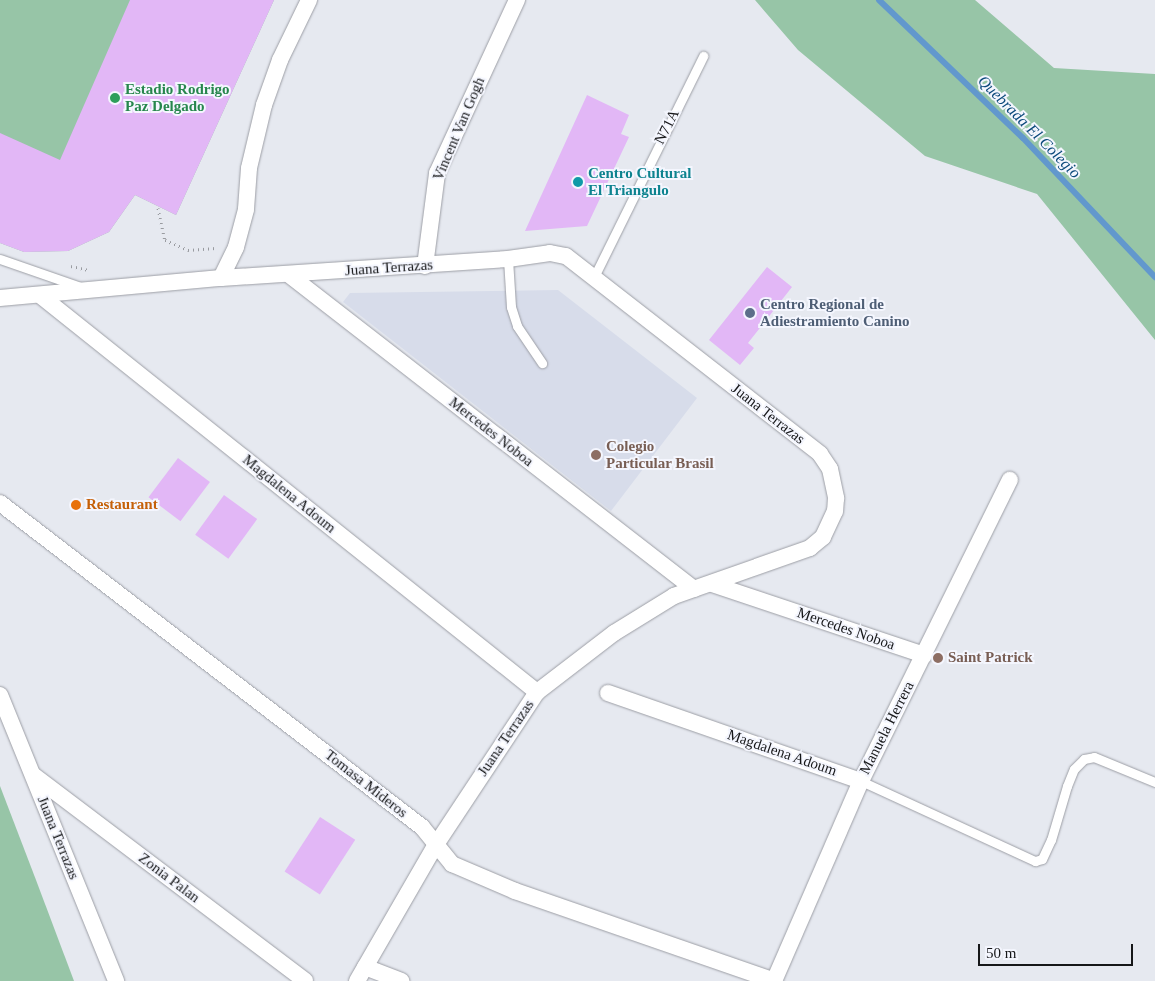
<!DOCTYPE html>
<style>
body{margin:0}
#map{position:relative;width:1155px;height:981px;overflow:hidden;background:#e6e9f0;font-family:"Times New Roman",serif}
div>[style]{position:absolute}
.built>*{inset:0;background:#d7dcea}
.green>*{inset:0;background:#97c5a7}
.stream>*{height:6px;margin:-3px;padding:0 3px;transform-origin:3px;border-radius:3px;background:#6298cd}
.building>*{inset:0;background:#e2b7f6;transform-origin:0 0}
.path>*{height:3px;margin-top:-1.5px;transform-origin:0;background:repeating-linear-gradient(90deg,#999ba0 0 1px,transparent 0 5px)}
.roads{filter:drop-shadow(0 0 1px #9c9ea5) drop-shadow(0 0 1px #9c9ea5)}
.lane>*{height:9px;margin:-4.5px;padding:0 4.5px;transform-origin:4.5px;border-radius:4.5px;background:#fff}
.street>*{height:16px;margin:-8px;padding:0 8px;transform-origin:8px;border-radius:8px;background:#fff}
.dots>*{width:14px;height:14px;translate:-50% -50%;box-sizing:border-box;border:2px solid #f4f6fe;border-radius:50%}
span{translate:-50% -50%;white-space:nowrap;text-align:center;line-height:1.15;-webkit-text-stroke:4px #f4f6fe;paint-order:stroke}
.leisure-label{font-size:15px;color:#27864d;font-weight:700}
.left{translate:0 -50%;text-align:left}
.street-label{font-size:15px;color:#161719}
.culture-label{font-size:15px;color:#0d838f;font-weight:700}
.service-label{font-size:15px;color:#4e5e75;font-weight:700}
.education-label{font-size:15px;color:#785e54;font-weight:700}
.food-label{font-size:15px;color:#c56008;font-weight:700}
.water-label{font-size:16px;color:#0b497b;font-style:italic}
.scale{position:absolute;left:978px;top:944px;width:155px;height:22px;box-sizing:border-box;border:2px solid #161719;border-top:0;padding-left:6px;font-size:15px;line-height:18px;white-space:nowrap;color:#161719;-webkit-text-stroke:4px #f4f6fe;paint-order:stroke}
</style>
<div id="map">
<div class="built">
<div style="clip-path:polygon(558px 290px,697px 398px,611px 511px,343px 302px,350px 293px)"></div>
</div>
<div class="green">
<div style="clip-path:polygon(0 0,274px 0,176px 215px,135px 195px,109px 232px,68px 251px,24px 252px,0 243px)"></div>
<div style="clip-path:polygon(755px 0,975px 0,1054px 68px,1155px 74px,1155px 340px,1037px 194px,925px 156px,798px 50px)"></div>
<div style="clip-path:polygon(0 786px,36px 880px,74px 981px,0 981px)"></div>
</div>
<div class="stream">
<div style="left:879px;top:0;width:199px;rotate:43.8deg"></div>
<div style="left:1023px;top:138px;width:192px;rotate:46.5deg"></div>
</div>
<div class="building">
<div style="clip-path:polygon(130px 0,274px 0,176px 215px,135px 195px,109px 232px,68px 251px,24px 252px,0 243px,0 133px,60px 160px)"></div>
<div style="clip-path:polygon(587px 95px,629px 115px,621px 134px,629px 137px,587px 226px,525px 231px)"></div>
<div style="clip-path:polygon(767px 267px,792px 287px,748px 343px,754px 348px,740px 365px,709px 340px)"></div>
<div style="left:178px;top:458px;width:40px;height:49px;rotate:37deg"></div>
<div style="left:224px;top:495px;width:41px;height:49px;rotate:36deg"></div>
<div style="left:320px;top:817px;width:42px;height:65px;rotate:33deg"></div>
</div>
<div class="path">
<div style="left:158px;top:208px;width:33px;rotate:78deg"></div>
<div style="left:165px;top:240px;width:25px;rotate:23deg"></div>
<div style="left:188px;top:250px;width:28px;rotate:-4deg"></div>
<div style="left:71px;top:266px;width:18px;rotate:13deg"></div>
</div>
<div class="roads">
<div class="lane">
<div style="left:0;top:259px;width:86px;rotate:19.1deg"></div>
<div style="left:508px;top:259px;width:48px;rotate:86.4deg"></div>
<div style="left:511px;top:307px;width:20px;rotate:72deg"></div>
<div style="left:517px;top:326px;width:45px;rotate:56deg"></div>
<div style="left:593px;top:279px;width:249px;rotate:-63.7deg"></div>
<div style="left:861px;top:781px;width:192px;rotate:24.7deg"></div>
<div style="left:1035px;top:861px;width:7px;rotate:-16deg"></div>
<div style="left:1042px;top:859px;width:21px;rotate:-65deg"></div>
<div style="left:1051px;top:840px;width:56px;rotate:-73.5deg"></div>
<div style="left:1067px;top:786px;width:18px;rotate:-68deg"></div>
<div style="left:1074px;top:769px;width:14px;rotate:-45deg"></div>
<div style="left:1084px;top:759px;width:10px;rotate:-11deg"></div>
<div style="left:1094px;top:757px;width:66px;rotate:22.3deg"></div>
</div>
<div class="street">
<div style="left:425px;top:266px;width:94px;rotate:-82.6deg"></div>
<div style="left:437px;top:173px;width:191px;rotate:-65.2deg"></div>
<div style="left:288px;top:274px;width:514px;rotate:37.81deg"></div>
<div style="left:221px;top:278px;width:34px;rotate:-64deg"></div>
<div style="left:236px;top:247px;width:39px;rotate:-75deg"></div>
<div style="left:246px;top:209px;width:41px;rotate:-85.8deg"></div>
<div style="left:249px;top:168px;width:65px;rotate:-76.6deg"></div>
<div style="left:264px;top:105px;width:48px;rotate:-70.4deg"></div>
<div style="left:280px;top:60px;width:67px;rotate:-64.2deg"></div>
<div style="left:41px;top:296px;width:635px;rotate:38.6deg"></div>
<div style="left:0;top:298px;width:222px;rotate:-5.2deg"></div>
<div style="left:221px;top:278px;width:288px;rotate:-3.8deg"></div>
<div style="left:508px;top:259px;width:42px;rotate:-8.1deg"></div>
<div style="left:550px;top:253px;width:16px;rotate:11deg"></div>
<div style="left:566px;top:256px;width:322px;rotate:37.9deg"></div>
<div style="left:820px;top:454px;width:18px;rotate:56deg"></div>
<div style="left:830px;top:469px;width:30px;rotate:78deg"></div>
<div style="left:836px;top:498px;width:13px;rotate:94deg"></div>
<div style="left:835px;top:511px;width:29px;rotate:115deg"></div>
<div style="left:823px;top:537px;width:17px;rotate:140deg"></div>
<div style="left:810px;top:548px;width:144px;rotate:160.6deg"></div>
<div style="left:674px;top:596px;width:70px;rotate:148.3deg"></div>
<div style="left:614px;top:633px;width:97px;rotate:142.5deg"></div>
<div style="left:537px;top:692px;width:185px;rotate:123.5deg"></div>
<div style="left:435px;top:846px;width:156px;rotate:120deg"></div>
<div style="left:0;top:503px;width:532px;rotate:37.52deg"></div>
<div style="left:422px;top:827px;width:48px;rotate:51deg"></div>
<div style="left:452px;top:864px;width:69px;rotate:23.2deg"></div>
<div style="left:515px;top:891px;width:275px;rotate:19.1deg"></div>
<div style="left:712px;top:584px;width:224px;rotate:18.5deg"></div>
<div style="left:608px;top:693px;width:268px;rotate:19.2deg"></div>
<div style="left:0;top:695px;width:309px;rotate:67.9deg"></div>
<div style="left:33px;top:775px;width:341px;rotate:37.1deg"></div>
<div style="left:365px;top:967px;width:39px;rotate:21deg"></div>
<div style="left:774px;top:981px;width:218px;rotate:-66.5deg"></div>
<div style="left:861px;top:781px;width:336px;rotate:-63.7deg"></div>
</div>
</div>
<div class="dots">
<div style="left:115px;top:98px;background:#2e9e5b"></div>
<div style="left:578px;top:182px;background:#0f9aa8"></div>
<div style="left:750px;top:313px;background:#5c6f8a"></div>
<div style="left:596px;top:455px;background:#8d6e63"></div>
<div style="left:76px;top:505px;background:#e8710a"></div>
<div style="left:938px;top:658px;background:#8d6e63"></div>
</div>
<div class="leisure-label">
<span class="left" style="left:125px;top:98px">Estadio Rodrigo<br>Paz Delgado</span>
</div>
<div class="street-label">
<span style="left:667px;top:127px;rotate:-63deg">N71A</span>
<span style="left:459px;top:129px;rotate:-67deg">Vincent Van Gogh</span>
<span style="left:389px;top:268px;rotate:-4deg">Juana Terrazas</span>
<span style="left:768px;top:414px;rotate:38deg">Juana Terrazas</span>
<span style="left:491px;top:432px;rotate:38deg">Mercedes Noboa</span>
<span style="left:289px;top:494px;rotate:39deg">Magdalena Adoum</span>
<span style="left:846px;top:629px;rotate:19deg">Mercedes Noboa</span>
<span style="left:887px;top:728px;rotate:-63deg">Manuela Herrera</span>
<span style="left:506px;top:738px;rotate:-56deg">Juana Terrazas</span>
<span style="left:782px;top:753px;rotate:19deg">Magdalena Adoum</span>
<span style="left:366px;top:784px;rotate:38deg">Tomasa Mideros</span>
<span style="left:58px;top:838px;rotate:68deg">Juana Terrazas</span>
<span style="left:169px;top:878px;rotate:37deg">Zonia Palan</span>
</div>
<div class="culture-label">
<span class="left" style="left:588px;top:182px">Centro Cultural<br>El Triangulo</span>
</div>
<div class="service-label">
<span class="left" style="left:760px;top:313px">Centro Regional de<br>Adiestramiento Canino</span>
</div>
<div class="education-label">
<span class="left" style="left:606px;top:455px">Colegio<br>Particular Brasil</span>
<span class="left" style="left:948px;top:658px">Saint Patrick</span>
</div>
<div class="food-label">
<span class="left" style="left:86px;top:505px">Restaurant</span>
</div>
<div class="water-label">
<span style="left:1029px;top:127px;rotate:45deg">Quebrada El Colegio</span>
</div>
<div class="scale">50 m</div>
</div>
